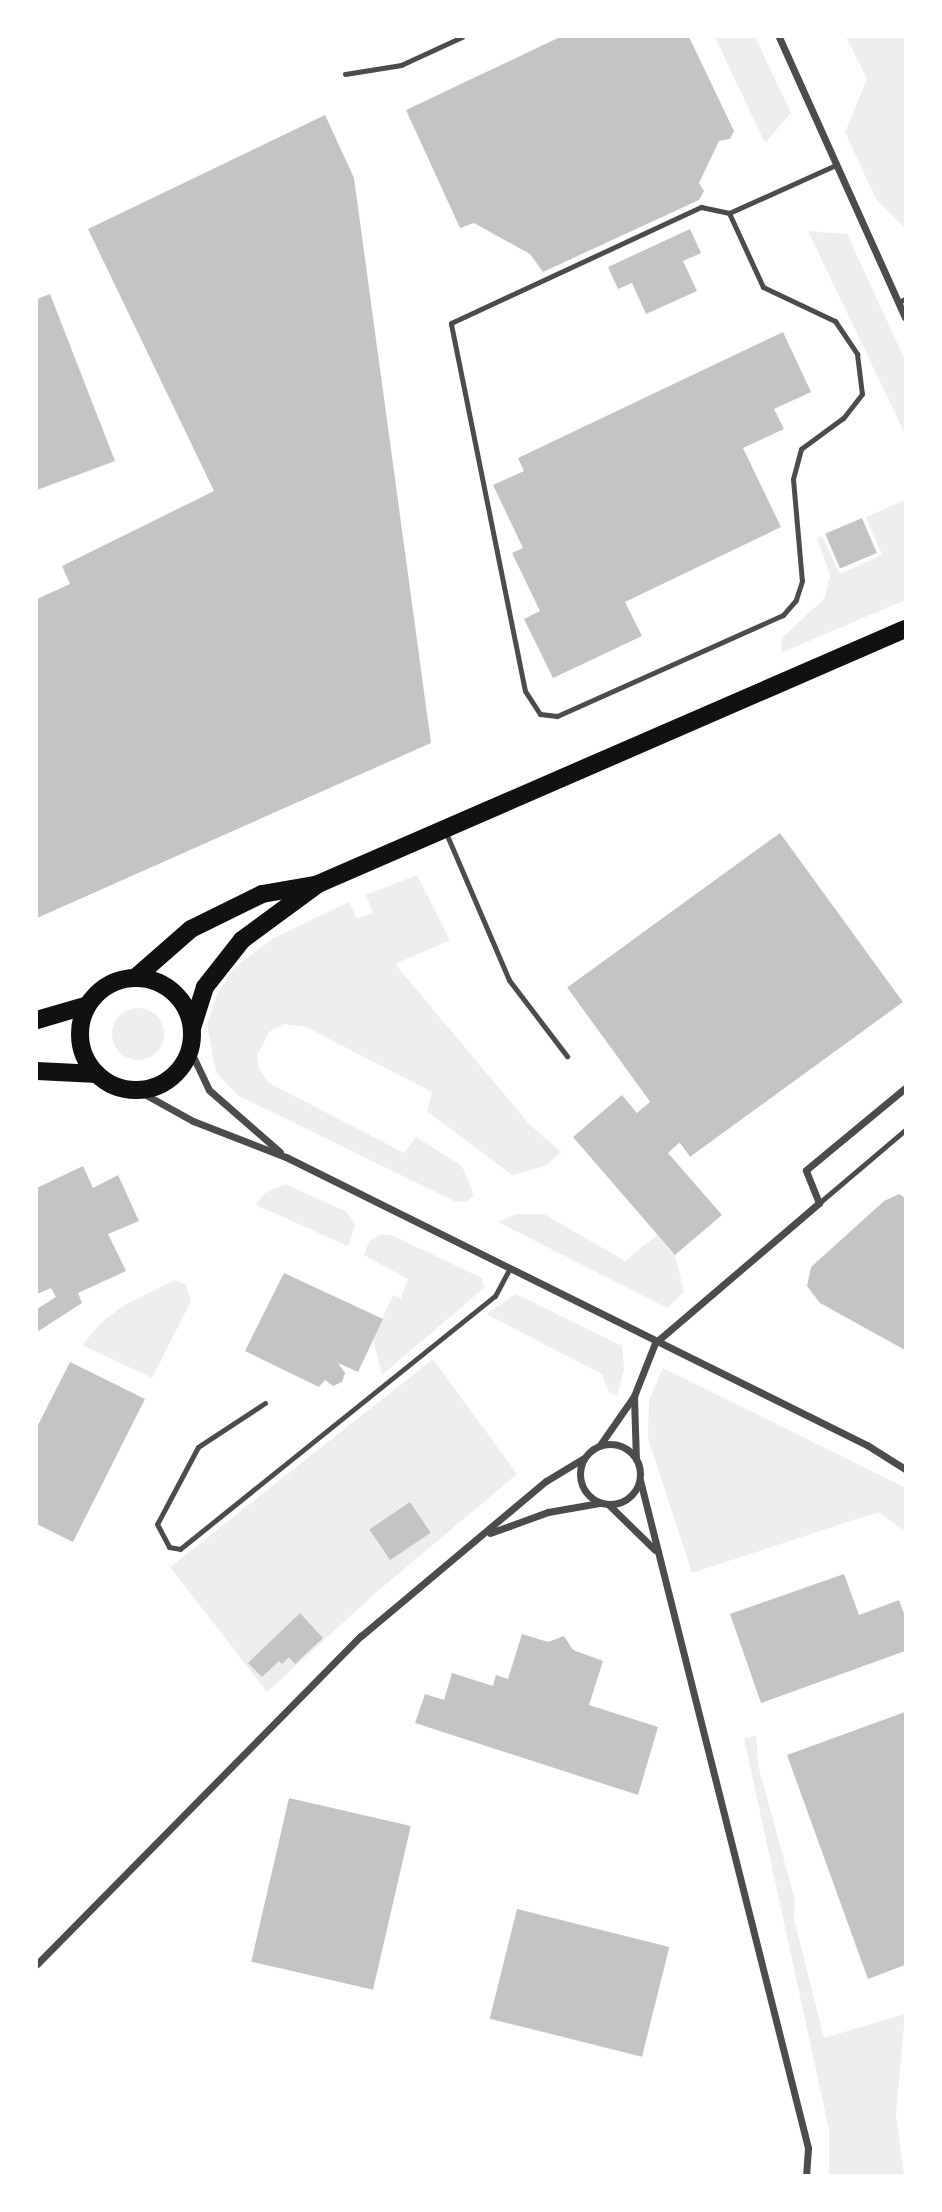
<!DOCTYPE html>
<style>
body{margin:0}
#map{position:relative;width:942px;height:2212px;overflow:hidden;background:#fff;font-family:"Exo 2",sans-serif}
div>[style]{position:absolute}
.green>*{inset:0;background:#eee}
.round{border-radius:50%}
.building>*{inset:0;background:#c4c4c4;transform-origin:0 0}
.service>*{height:5px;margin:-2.5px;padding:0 2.5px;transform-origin:2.5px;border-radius:2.5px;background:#4c4c4c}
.minor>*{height:7px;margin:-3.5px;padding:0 3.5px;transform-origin:3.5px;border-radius:3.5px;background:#4c4c4c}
.minor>.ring{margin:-3.5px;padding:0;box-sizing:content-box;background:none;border:7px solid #4c4c4c;border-radius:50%}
.primary>*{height:18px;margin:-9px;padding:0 9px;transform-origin:9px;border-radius:9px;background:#111}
.primary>.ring{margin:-9px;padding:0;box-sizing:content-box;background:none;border:18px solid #111;border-radius:50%}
span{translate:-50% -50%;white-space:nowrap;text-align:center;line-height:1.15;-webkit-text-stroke:5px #fff;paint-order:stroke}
.frame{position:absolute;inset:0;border:38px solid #fff;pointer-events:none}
</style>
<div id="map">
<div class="green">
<div style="clip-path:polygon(715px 37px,755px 37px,791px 113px,765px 143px)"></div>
<div style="clip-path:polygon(846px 37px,905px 37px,905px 228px,876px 199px,845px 132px,867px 79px)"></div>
<div style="clip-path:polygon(808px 231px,847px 234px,905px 360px,905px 434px)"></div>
<div style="clip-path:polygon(905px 500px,905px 600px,781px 653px,782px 638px,825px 598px,830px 575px,817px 538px,822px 536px,840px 574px,882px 555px,866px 517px)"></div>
<div style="clip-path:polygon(417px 875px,450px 940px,395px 964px,529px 1124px,561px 1152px,545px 1166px,512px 1175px,427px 1111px,432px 1092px,306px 1027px,284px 1024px,269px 1032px,257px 1055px,259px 1069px,269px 1083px,404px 1153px,416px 1137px,462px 1166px,474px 1196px,466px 1202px,454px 1201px,237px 1095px,216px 1072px,207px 1025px,216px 996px,233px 969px,272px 939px,349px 902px,357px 919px,373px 913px,366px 895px)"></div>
<div class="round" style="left:112px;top:1008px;width:52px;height:52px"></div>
<div style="clip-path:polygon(285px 1184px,347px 1212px,355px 1226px,348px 1246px,256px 1205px,265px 1193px)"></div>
<div style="clip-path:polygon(516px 1214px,544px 1214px,625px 1261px,657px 1235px,675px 1255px,684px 1292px,667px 1308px,498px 1222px)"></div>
<div style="clip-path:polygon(380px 1235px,391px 1235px,482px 1278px,484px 1288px,382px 1375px,373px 1339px,393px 1295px,401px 1298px,408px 1279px,364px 1255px,369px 1241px)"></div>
<div style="clip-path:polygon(175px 1280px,186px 1285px,191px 1301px,152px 1378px,82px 1345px,102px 1322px,123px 1306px)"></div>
<div style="clip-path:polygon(516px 1294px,622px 1346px,624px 1369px,617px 1396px,609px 1392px,602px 1374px,486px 1314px)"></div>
<div style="clip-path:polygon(433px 1359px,517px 1474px,379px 1590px,267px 1692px,170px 1567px)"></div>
<div style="clip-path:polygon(663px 1368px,904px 1487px,905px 1531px,878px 1512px,692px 1573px,648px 1438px,649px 1400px)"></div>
<div style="clip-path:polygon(756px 1736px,758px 1765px,795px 1900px,794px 1919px,824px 2038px,905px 2014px,896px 2115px,904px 2175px,829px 2175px,829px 2130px,744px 1738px)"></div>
</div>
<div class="building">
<div style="clip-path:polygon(560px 37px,689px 37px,734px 131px,730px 139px,719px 141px,699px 183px,704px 191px,699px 200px,543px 272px,530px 254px,474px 223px,460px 228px,406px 110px)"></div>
<div style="clip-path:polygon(325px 115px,354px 178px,431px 743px,37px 918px,37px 599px,70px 584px,62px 566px,214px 491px,88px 229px)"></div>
<div style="clip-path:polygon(690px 229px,701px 253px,683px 261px,697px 291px,646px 314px,632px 283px,618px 289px,608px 267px)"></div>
<div style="clip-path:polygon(50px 294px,115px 461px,37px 490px,37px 299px)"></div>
<div style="clip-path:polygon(783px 332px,811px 392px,774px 409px,784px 429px,743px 448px,781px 527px,625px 602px,642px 636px,553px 678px,524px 619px,540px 611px,512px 553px,523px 548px,493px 485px,524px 471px,518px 458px)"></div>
<div style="left:862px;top:518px;width:38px;height:40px;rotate:67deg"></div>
<div style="left:780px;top:833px;width:209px;height:263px;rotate:54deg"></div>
<div style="clip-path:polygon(622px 1095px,637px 1113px,657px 1096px,689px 1134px,668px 1153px,722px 1215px,675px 1255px,573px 1137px)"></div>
<div style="clip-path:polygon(83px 1166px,93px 1188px,118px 1175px,139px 1221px,108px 1234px,126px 1271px,78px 1293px,82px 1303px,37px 1332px,37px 1309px,56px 1297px,51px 1288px,37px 1294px,37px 1188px)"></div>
<div style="clip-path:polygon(899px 1194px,905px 1198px,905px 1350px,820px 1303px,807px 1286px,811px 1267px,884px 1201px)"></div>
<div style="clip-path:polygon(284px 1273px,383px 1319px,358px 1372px,338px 1363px,345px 1373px,342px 1382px,333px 1386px,325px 1380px,319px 1387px,245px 1351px)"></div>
<div style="clip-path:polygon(70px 1362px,145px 1399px,73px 1542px,37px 1524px,37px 1427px)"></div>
<div style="left:410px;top:1502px;width:37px;height:49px;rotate:56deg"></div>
<div style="clip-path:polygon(844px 1574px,859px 1615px,899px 1600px,905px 1616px,905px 1651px,761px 1703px,730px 1614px)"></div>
<div style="clip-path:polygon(300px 1613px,323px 1638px,295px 1664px,289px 1657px,282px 1664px,279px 1661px,262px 1677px,248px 1663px)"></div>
<div style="clip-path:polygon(522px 1634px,548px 1642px,564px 1636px,573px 1650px,603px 1661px,589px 1705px,658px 1727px,638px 1795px,415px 1723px,425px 1694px,444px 1700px,452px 1673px,493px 1686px,496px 1675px,508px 1679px)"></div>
<div style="clip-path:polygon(905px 1712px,905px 1965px,868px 1979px,787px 1755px)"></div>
<div style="left:289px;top:1798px;width:125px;height:168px;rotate:13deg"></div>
<div style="left:517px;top:1909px;width:157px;height:113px;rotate:14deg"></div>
</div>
<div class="service">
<div style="left:345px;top:74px;width:57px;rotate:-9.1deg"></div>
<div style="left:401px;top:65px;width:67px;rotate:-24.7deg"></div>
<div style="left:729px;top:213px;width:81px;rotate:65.3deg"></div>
<div style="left:763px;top:287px;width:80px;rotate:25.3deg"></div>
<div style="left:835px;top:321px;width:40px;rotate:56deg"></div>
<div style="left:857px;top:354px;width:40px;rotate:82.9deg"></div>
<div style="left:862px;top:394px;width:31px;rotate:128deg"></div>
<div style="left:843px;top:418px;width:52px;rotate:143.6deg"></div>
<div style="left:801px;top:449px;width:31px;rotate:105deg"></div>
<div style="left:793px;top:479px;width:102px;rotate:85deg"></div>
<div style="left:802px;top:581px;width:20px;rotate:108deg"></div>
<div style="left:796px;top:600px;width:20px;rotate:131deg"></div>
<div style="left:783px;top:615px;width:248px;rotate:155.9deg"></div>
<div style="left:557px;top:716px;width:17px;rotate:-173deg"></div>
<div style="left:540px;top:714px;width:27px;rotate:-123deg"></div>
<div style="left:525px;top:691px;width:375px;rotate:-101.4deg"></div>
<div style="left:451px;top:323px;width:276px;rotate:-24.9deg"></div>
<div style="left:701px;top:207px;width:29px;rotate:12deg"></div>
<div style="left:729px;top:213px;width:117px;rotate:-24.2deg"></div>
<div style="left:899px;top:302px;width:7px;rotate:-27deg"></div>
<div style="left:446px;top:833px;width:160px;rotate:66.8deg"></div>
<div style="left:509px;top:980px;width:96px;rotate:52.7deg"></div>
<div style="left:819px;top:1203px;width:113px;rotate:-40.3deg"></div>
<div style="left:265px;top:1403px;width:80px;rotate:146.7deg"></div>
<div style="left:198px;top:1447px;width:87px;rotate:118deg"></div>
<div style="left:157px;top:1524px;width:26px;rotate:62deg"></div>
<div style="left:169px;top:1547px;width:11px;rotate:10deg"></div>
<div style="left:180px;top:1549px;width:404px;rotate:-38.8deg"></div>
<div style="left:495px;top:1296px;width:30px;rotate:-62deg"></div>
</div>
<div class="minor">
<div style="left:779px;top:37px;width:307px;rotate:65.8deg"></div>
<div style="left:190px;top:1050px;width:44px;rotate:64.6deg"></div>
<div style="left:209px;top:1090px;width:94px;rotate:41.1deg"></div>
<div style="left:137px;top:1090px;width:64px;rotate:29deg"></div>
<div style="left:193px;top:1121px;width:100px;rotate:21.2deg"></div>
<div style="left:286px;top:1157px;width:648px;rotate:26.37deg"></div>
<div style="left:867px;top:1445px;width:45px;rotate:32.3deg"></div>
<div style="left:634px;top:1397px;width:62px;rotate:88.2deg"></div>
<div class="ring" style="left:580px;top:1444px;width:53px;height:53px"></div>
<div style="left:600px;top:1445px;width:60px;rotate:-55.2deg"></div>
<div style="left:634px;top:1396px;width:57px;rotate:-68.4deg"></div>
<div style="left:655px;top:1343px;width:216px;rotate:-40.5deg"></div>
<div style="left:819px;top:1203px;width:35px;rotate:-112deg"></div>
<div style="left:806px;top:1170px;width:129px;rotate:-39.6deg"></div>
<div style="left:640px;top:1480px;width:689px;rotate:75.88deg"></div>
<div style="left:808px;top:2148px;width:27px;rotate:94deg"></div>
<div style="left:609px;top:1505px;width:64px;rotate:44.4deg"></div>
<div style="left:490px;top:1533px;width:62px;rotate:-19.9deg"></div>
<div style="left:548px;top:1512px;width:52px;rotate:-10deg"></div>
<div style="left:37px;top:1964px;width:461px;rotate:-45.4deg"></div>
<div style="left:361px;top:1636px;width:241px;rotate:-40deg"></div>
<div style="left:546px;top:1481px;width:44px;rotate:-31.2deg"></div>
</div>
<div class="primary">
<div style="left:135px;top:978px;width:74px;rotate:-41.2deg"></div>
<div style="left:191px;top:929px;width:79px;rotate:-26.2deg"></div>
<div style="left:262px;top:894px;width:54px;rotate:-9.6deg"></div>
<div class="ring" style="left:80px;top:978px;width:94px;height:94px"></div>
<div style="left:37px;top:1020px;width:53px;rotate:-16.4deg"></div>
<div style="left:192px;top:1028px;width:43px;rotate:-72.4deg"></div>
<div style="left:205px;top:987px;width:60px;rotate:-51.8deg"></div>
<div style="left:242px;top:940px;width:94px;rotate:-36.4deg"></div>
<div style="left:318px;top:884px;width:640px;rotate:-23.48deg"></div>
<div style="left:37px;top:1071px;width:60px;rotate:2.9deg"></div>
</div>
<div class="frame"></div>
</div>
